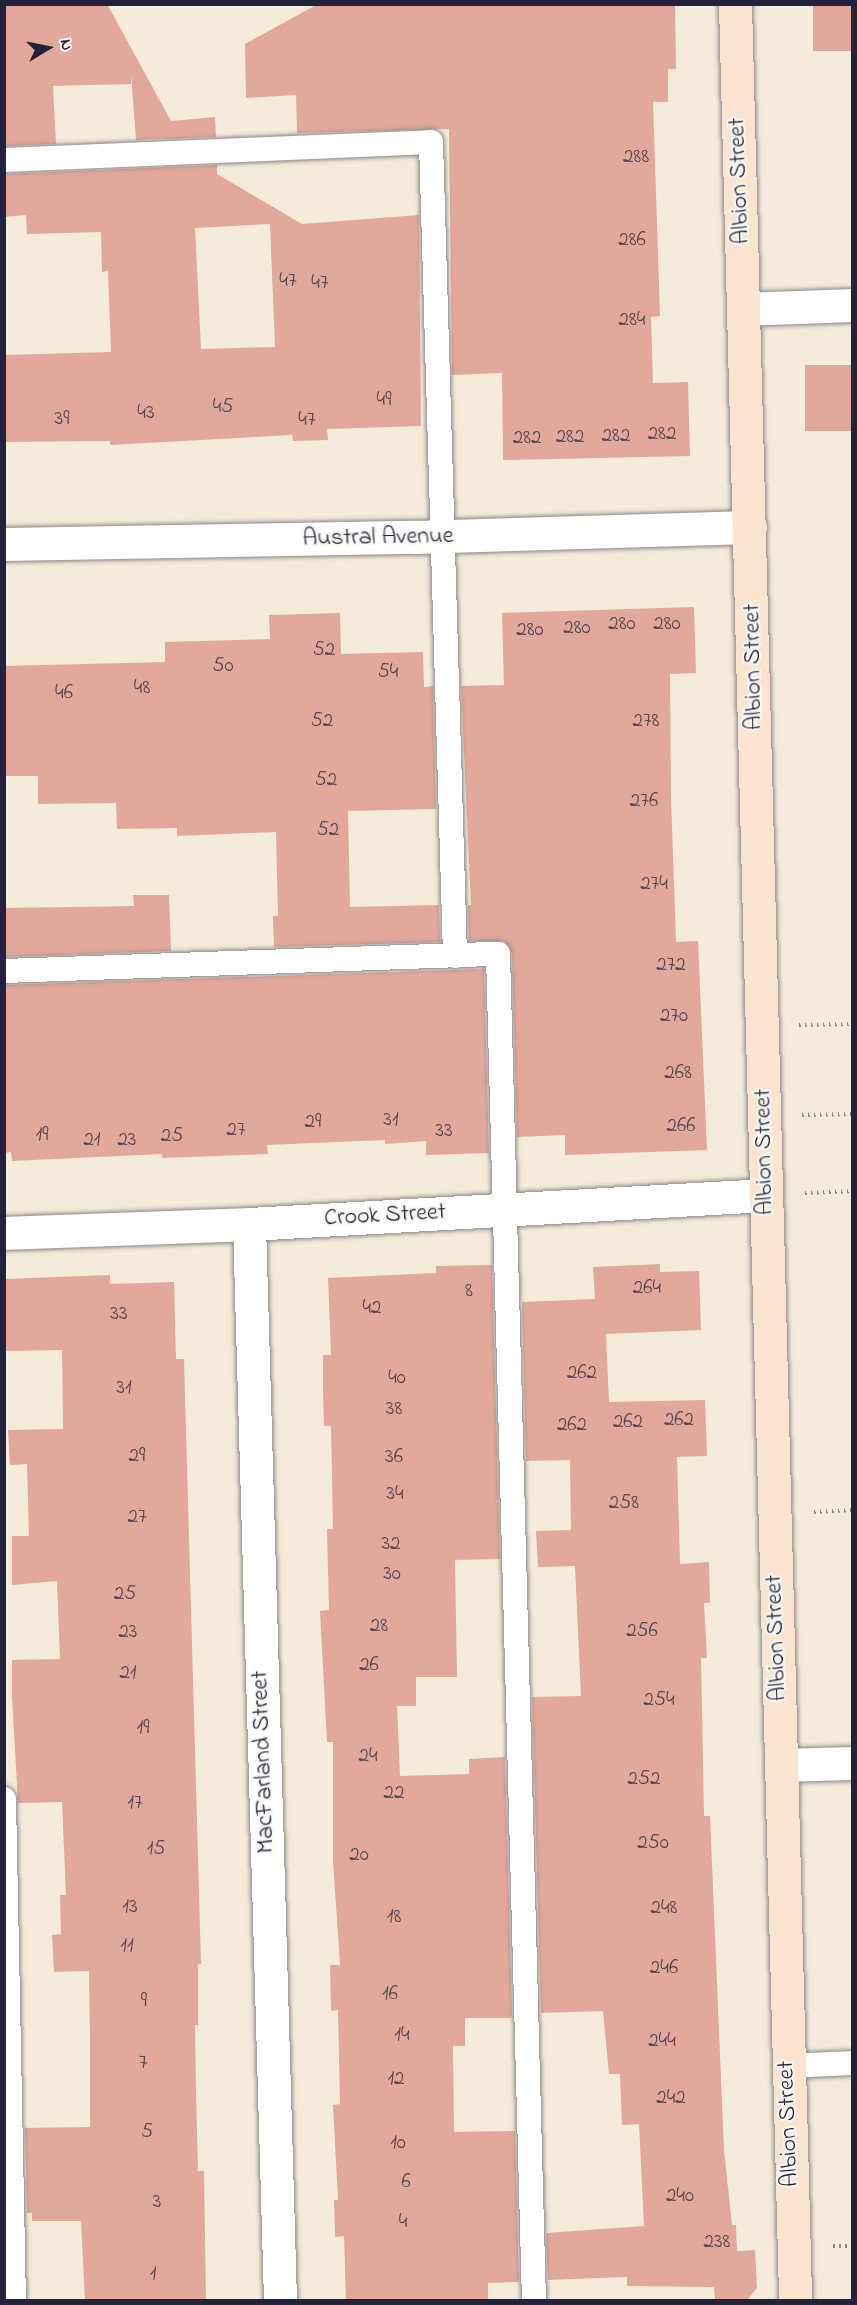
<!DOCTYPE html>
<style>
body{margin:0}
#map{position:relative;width:857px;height:2305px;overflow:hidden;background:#f4ebda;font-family:"Indie Flower",sans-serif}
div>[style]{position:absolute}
.building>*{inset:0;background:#e1a89b;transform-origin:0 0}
.path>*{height:4px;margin-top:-2px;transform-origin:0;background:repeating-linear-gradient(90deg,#8b868a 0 1.5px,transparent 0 6px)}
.roads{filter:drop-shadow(0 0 2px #8b868a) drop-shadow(0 0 2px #8b868a)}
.lane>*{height:24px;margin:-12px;padding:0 12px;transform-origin:12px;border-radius:12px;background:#fff}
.street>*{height:33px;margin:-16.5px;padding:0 16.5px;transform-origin:16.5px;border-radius:16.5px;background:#fff}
.secondary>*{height:33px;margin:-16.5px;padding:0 16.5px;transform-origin:16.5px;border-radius:16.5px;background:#fce5d0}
span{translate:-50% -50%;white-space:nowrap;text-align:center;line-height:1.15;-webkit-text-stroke:4.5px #f6f6f2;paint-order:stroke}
.number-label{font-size:21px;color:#524453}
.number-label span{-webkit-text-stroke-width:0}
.street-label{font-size:24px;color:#22223b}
.frame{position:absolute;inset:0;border:6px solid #22223b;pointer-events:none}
.north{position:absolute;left:18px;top:18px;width:60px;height:60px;-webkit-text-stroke:4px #f6f6f2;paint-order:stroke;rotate:80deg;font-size:16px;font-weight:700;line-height:24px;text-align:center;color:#22223b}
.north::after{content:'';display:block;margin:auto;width:21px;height:27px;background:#22223b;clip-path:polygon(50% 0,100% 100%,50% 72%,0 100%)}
</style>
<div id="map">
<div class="building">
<div style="clip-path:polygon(4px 4px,107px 4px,171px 121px,215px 117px,216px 137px,136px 140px,131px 74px,131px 84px,53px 86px,56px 144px,4px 146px)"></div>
<div style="clip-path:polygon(318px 4px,675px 4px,676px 69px,668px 69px,668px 102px,653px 102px,660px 316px,651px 317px,653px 383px,688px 382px,690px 456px,503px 460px,502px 373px,452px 375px,449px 129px,297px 133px,296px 95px,246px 98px,245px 44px)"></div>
<div style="left:813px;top:4px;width:39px;height:47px"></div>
<div style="clip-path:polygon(evenodd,217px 165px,217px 174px,302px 224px,419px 215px,421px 426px,327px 429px,328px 440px,293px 441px,292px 435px,110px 445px,110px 441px,4px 442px,4px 355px,111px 352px,108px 271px,102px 272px,101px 232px,27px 234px,26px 215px,4px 217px,4px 174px,217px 165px,270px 224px,275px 347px,201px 349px,195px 228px,270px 224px)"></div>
<div style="left:852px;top:365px;width:66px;height:47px;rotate:90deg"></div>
<div style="clip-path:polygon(694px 607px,696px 673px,670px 674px,671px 797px,676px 942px,698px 941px,707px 1150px,565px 1155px,565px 1135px,517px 1137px,512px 953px,504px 941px,469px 941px,468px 905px,471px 905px,461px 686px,504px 685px,502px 613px)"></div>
<div style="clip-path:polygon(340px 613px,341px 654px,423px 652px,424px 687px,433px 686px,436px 809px,348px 811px,350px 907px,439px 905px,440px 942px,274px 947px,273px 916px,278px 916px,276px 832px,177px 836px,177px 828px,117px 829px,116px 803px,38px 804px,38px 776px,4px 776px,4px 666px,165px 662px,165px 642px,270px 639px,269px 615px)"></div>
<div style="clip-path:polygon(133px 895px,169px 895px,171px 951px,4px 957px,4px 908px,134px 906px)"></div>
<div style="clip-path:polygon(484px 969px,489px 1153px,426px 1155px,426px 1141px,385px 1144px,385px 1140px,267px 1145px,268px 1154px,162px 1158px,162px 1154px,12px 1161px,11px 1152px,4px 1153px,4px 985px)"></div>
<div style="clip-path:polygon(660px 1264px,660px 1272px,699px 1271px,701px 1330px,606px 1334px,609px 1402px,705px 1400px,707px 1456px,677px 1457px,680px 1564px,709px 1562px,710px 1603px,704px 1603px,707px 1658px,701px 1658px,704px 1816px,710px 1816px,724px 2150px,732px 2225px,736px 2225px,737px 2251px,755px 2250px,757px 2288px,748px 2299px,715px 2301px,714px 2287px,627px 2286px,627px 2277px,548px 2280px,546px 2233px,644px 2226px,639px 2124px,622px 2125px,620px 2074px,609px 2074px,603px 2011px,541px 2013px,532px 1697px,581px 1696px,575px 1566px,538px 1567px,536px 1531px,571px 1530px,570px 1460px,526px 1461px,522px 1302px,595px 1299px,593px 1267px)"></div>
<div style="clip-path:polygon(492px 1265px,500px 1559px,455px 1560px,457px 1677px,416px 1677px,416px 1706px,397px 1706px,400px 1776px,469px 1774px,469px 1759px,505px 1757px,512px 2014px,511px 2018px,465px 2018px,465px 2046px,453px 2046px,454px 2132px,515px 2131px,519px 2282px,488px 2283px,488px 2301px,346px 2301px,344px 2236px,335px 2237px,334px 2200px,338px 2200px,333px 2105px,340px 2104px,338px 2010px,331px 2011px,330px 1965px,340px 1965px,333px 1861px,333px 1742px,327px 1742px,320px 1611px,329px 1610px,327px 1529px,333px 1529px,331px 1426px,324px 1426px,323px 1392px,323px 1355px,331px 1355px,328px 1278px,436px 1273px,436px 1266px)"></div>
<div style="clip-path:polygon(110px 1275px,110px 1284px,174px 1282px,176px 1359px,184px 1359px,201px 1964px,198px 1964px,198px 2025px,195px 2025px,196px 2092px,198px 2171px,204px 2171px,206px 2301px,85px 2301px,81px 2221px,32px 2221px,32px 2213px,27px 2213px,25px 2128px,90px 2127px,90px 2037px,89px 1971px,54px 1972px,52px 1935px,61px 1934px,60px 1895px,66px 1895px,62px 1802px,18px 1803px,12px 1697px,12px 1660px,60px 1659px,57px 1581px,12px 1585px,12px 1536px,29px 1536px,27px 1464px,10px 1465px,8px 1430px,63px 1429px,62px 1350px,6px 1351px,5px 1279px)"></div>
</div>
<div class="path">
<div style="left:799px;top:1025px;width:53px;rotate:-1.1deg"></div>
<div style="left:802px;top:1115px;width:50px;rotate:-1.1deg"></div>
<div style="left:805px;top:1193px;width:47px;rotate:-2.4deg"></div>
<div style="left:814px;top:1512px;width:38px;rotate:-3deg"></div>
<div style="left:833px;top:2246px;width:19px"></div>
</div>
<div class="roads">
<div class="lane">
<div style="left:4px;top:160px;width:427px;rotate:-2.4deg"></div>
<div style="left:431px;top:142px;width:814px;rotate:88.31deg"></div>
<div style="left:4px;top:971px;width:494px;rotate:-2deg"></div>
<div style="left:498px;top:954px;width:1346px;rotate:88.47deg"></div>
<div style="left:4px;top:1799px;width:501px;rotate:88.86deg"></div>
<div style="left:787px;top:2066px;width:65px;rotate:-2.6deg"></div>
</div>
<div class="street">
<div style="left:744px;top:309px;width:108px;rotate:-2.1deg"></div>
<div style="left:4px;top:544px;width:411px;rotate:-1deg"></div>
<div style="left:415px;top:537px;width:335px;rotate:-1.7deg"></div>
<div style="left:249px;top:1224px;width:1076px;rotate:88.35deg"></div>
<div style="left:4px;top:1233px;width:245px;rotate:-2.1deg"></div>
<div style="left:249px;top:1224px;width:518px;rotate:-3.21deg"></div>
<div style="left:781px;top:1765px;width:71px;rotate:-1.6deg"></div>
</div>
<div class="secondary">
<div style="left:735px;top:4px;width:2297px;rotate:88.5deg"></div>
</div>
</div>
<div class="number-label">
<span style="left:636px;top:157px">288</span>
<span style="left:632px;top:240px">286</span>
<span style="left:288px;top:281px">47</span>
<span style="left:320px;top:283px">47</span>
<span style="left:632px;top:320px">284</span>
<span style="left:384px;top:400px">49</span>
<span style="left:223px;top:407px">45</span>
<span style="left:146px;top:413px">43</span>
<span style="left:62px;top:419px">39</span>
<span style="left:307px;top:420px">47</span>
<span style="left:662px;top:434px">282</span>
<span style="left:616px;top:436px">282</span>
<span style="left:570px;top:437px">282</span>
<span style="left:527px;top:438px">282</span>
<span style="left:622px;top:624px">280</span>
<span style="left:667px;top:624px">280</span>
<span style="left:577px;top:628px">280</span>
<span style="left:530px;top:630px">280</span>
<span style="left:324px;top:650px">52</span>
<span style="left:223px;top:666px">50</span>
<span style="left:388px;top:672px">54</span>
<span style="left:142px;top:688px">48</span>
<span style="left:64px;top:693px">46</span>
<span style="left:322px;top:721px">52</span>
<span style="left:646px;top:721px">278</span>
<span style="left:326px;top:780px">52</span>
<span style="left:644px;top:801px">276</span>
<span style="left:328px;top:830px">52</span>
<span style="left:654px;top:884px">274</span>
<span style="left:671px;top:965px">272</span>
<span style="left:674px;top:1016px">270</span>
<span style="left:678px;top:1073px">268</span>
<span style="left:391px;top:1120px">31</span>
<span style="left:313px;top:1122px">29</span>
<span style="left:681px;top:1126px">266</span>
<span style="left:236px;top:1130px">27</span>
<span style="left:444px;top:1131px">33</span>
<span style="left:42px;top:1135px">19</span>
<span style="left:172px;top:1136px">25</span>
<span style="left:92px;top:1140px">21</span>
<span style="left:127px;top:1140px">23</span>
<span style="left:647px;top:1288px">264</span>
<span style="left:469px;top:1291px">8</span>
<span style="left:372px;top:1308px">42</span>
<span style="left:119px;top:1314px">33</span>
<span style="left:582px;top:1373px">262</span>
<span style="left:397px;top:1378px">40</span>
<span style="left:124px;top:1388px">31</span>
<span style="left:394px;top:1409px">38</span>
<span style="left:679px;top:1420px">262</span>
<span style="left:628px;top:1422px">262</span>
<span style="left:572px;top:1425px">262</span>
<span style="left:137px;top:1456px">29</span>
<span style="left:394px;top:1457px">36</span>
<span style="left:395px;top:1494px">34</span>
<span style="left:624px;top:1503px">258</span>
<span style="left:137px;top:1517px">27</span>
<span style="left:391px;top:1544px">32</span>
<span style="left:392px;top:1574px">30</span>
<span style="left:125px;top:1594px">25</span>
<span style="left:379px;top:1626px">28</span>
<span style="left:642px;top:1631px">256</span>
<span style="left:128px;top:1632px">23</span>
<span style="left:369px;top:1665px">26</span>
<span style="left:128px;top:1673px">21</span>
<span style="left:659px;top:1700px">254</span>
<span style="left:143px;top:1728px">19</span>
<span style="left:368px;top:1756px">24</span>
<span style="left:644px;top:1779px">252</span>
<span style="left:394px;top:1793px">22</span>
<span style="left:135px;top:1803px">17</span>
<span style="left:653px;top:1843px">250</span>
<span style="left:156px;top:1849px">15</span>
<span style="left:359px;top:1855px">20</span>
<span style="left:130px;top:1907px">13</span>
<span style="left:664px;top:1908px">248</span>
<span style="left:394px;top:1917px">18</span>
<span style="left:127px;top:1946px">11</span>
<span style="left:664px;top:1968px">246</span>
<span style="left:390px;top:1994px">16</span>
<span style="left:144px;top:2001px">9</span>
<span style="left:402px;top:2035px">14</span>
<span style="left:662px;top:2041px">244</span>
<span style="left:143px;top:2063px">7</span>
<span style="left:396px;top:2079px">12</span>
<span style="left:671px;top:2098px">242</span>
<span style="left:147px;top:2132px">5</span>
<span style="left:398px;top:2143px">10</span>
<span style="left:406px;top:2182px">6</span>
<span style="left:680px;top:2196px">240</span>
<span style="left:157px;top:2202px">3</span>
<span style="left:403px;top:2222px">4</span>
<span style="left:717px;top:2242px">238</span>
<span style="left:153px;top:2274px">1</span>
</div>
<div class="street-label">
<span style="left:740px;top:181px;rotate:-92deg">Albion Street</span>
<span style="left:378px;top:538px;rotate:-1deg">Austral Avenue</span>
<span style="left:754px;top:667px;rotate:-91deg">Albion Street</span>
<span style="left:765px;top:1152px;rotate:-91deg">Albion Street</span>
<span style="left:385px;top:1216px;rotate:-3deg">Crook Street</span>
<span style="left:777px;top:1638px;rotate:-92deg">Albion Street</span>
<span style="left:264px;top:1762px;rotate:-92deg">MacFarland Street</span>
<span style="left:789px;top:2124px;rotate:-92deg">Albion Street</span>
</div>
<div class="frame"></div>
<div class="north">N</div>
</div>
